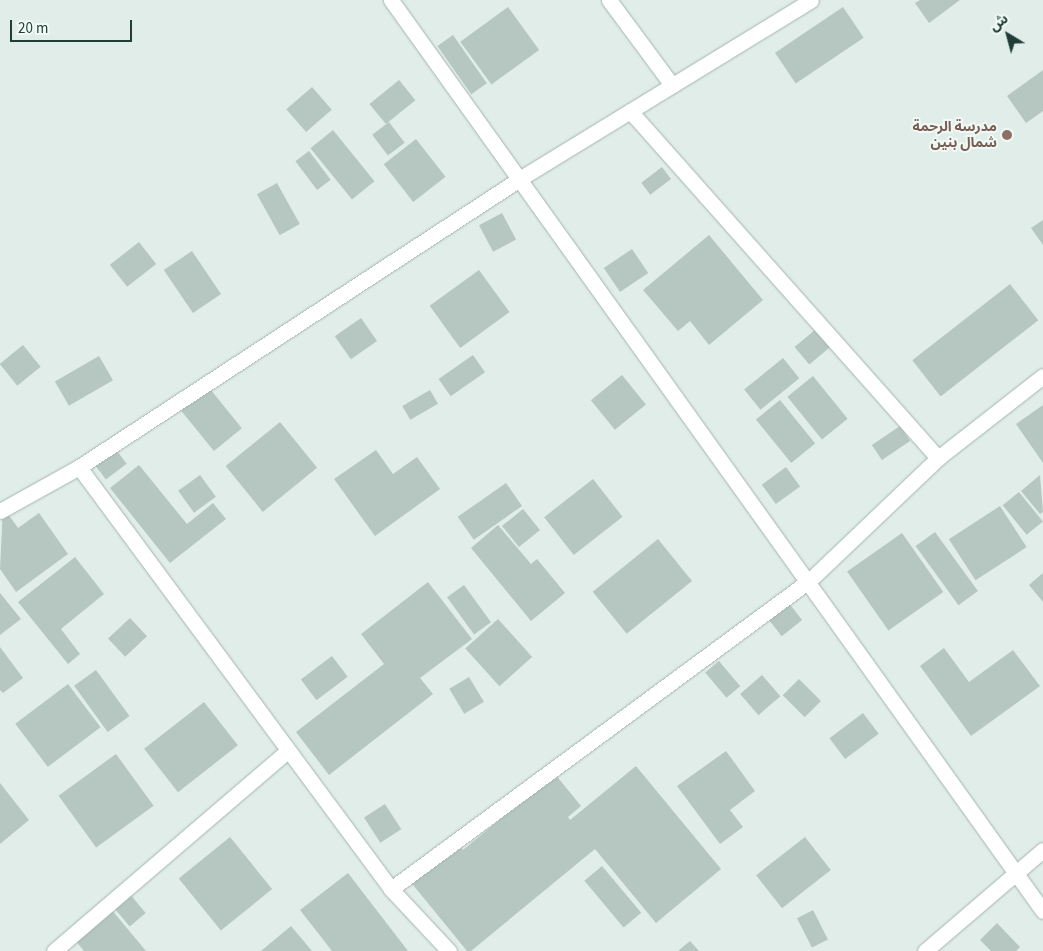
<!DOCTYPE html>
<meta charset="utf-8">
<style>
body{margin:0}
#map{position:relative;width:1043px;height:951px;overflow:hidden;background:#e1ede8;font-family:"Source Sans 3","Noto Sans Arabic",sans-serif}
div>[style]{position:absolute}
.building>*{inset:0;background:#b6c7c1;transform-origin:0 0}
.roads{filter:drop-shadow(0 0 1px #a3b5b0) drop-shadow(0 0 1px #a3b5b0)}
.minor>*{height:15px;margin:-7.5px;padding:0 7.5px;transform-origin:7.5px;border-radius:7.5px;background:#fff}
.dots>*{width:14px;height:14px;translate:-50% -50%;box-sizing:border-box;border:2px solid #f1f9f5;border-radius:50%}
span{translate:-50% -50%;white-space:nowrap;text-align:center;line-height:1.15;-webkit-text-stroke:4px #f1f9f5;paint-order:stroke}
.education-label{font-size:14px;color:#785e54;font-weight:700}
.right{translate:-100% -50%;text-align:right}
.north{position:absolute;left:983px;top:10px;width:50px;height:50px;-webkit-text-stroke:4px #f1f9f5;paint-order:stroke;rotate:323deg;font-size:14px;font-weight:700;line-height:20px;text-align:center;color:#203e38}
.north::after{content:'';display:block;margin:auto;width:18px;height:22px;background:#203e38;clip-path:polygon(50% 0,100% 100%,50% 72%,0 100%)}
.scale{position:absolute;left:10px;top:20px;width:122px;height:22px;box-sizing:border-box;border:2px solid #203e38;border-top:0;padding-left:6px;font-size:15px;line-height:18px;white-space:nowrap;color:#203e38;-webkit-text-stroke:4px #f1f9f5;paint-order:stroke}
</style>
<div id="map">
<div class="building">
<div style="clip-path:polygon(920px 0,960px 0,929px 23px,915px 3px)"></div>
<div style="left:508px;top:7px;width:53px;height:59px;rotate:54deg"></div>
<div style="left:843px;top:7px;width:37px;height:82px;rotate:56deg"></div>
<div style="left:453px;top:35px;width:59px;height:19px;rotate:55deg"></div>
<div style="clip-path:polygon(1043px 70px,1043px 111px,1026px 123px,1007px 96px)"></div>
<div style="left:399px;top:80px;width:26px;height:38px;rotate:51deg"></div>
<div style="left:312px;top:87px;width:30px;height:34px;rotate:49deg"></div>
<div style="left:389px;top:122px;width:26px;height:21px;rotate:53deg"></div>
<div style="left:333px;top:130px;width:66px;height:29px;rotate:51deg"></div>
<div style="left:416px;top:139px;width:48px;height:41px;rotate:52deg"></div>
<div style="left:309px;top:151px;width:36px;height:17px;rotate:53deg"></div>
<div style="left:662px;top:167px;width:15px;height:26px;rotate:53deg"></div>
<div style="left:277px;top:183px;width:47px;height:23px;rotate:61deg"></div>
<div style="left:502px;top:213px;width:30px;height:26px;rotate:62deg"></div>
<div style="clip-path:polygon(1043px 220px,1043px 245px,1031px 228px)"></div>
<div style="clip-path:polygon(709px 235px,763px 300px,709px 345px,690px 321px,678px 331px,643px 290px)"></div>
<div style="left:139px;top:242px;width:28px;height:37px;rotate:52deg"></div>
<div style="left:632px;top:249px;width:29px;height:34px;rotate:56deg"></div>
<div style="left:192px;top:251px;width:52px;height:34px;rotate:56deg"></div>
<div style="left:479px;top:270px;width:52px;height:61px;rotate:54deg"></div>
<div style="left:1010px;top:284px;width:46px;height:124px;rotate:52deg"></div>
<div style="left:361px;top:318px;width:28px;height:32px;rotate:55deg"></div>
<div style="left:816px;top:329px;width:23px;height:28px;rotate:50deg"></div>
<div style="left:23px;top:345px;width:28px;height:30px;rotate:51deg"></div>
<div style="left:473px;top:355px;width:21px;height:42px;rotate:55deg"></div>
<div style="left:99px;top:356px;width:28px;height:51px;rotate:60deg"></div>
<div style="left:783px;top:358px;width:26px;height:50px;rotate:51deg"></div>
<div style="left:622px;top:375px;width:38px;height:40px;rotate:51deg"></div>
<div style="left:813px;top:376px;width:55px;height:33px;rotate:51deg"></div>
<div style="left:206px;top:384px;width:57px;height:36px;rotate:51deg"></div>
<div style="left:430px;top:390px;width:16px;height:32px;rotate:60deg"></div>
<div style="left:780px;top:400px;width:56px;height:31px;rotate:51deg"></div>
<div style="clip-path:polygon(1043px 405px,1043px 463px,1016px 424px)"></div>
<div style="left:280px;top:422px;width:59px;height:70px;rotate:51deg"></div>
<div style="left:900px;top:426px;width:18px;height:34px;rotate:56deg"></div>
<div style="left:111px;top:443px;width:26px;height:26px;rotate:53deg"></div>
<div style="clip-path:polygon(376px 450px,393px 474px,417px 457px,440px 489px,375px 536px,334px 479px)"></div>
<div style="clip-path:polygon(139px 465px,187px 524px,213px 503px,226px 519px,170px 563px,110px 488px)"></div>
<div style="left:786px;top:467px;width:24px;height:30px;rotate:54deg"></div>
<div style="left:200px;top:475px;width:27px;height:27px;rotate:54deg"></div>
<div style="clip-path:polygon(1040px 475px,1043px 512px,1040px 514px,1021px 491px)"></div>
<div style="left:593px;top:479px;width:48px;height:62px;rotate:52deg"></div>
<div style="left:506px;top:483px;width:28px;height:59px;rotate:55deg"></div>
<div style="left:1019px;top:492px;width:38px;height:21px;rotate:51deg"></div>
<div style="left:1000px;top:506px;width:49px;height:61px;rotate:57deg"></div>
<div style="clip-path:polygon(3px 507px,18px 528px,39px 513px,68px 554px,16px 592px,0 569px)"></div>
<div style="left:523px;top:509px;width:27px;height:27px;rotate:51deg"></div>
<div style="clip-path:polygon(498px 525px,531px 564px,537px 559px,565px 593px,531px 621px,471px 548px)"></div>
<div style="left:935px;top:532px;width:73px;height:24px;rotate:54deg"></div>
<div style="left:902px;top:533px;width:72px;height:67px;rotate:55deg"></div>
<div style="left:658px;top:539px;width:54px;height:84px;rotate:51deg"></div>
<div style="clip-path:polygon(75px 557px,104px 594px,61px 629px,80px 654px,68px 664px,18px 602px)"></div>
<div style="clip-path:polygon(1043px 573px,1043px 602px,1029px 585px)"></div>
<div style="clip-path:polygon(428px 582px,472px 639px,420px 678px,433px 694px,329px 775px,296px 732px,384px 664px,361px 634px)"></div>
<div style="left:464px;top:585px;width:46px;height:21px;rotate:54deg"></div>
<div style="clip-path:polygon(0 593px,21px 619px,0 635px)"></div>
<div style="left:788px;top:602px;width:23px;height:26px;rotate:52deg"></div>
<div style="left:130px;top:618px;width:25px;height:30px;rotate:47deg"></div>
<div style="left:498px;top:619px;width:51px;height:44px;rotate:48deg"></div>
<div style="clip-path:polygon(0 647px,23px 678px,3px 693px,0 690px)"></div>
<div style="clip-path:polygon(944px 648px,969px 682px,1013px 650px,1040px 686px,971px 736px,920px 666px)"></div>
<div style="left:332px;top:656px;width:26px;height:39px;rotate:53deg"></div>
<div style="left:719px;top:661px;width:33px;height:18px;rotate:50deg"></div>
<div style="left:96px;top:670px;width:57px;height:27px;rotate:54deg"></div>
<div style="left:762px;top:675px;width:28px;height:29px;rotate:49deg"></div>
<div style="left:469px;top:677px;width:29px;height:23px;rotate:59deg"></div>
<div style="left:799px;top:679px;width:31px;height:23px;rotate:45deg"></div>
<div style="left:68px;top:684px;width:54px;height:66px;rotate:53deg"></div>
<div style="left:204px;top:702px;width:55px;height:76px;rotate:52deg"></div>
<div style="left:863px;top:713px;width:26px;height:42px;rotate:53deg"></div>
<div style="clip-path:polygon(726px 751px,755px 791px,730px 810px,743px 827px,720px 844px,677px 786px)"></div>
<div style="left:116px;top:754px;width:64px;height:71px;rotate:54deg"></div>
<div style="clip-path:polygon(636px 766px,721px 869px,656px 923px,595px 849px,471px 951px,467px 951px,409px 880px,456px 841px,463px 850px,555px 774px,581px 806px,568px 817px,570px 820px)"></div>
<div style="clip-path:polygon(0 783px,29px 820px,0 844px)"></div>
<div style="left:385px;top:804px;width:30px;height:25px;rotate:57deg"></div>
<div style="left:230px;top:837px;width:67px;height:66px;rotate:51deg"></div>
<div style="left:805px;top:837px;width:42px;height:62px;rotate:52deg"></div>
<div style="left:602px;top:866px;width:61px;height:23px;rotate:50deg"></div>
<div style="clip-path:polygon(348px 873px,408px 951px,332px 951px,300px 910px)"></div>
<div style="left:129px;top:893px;width:26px;height:21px;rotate:50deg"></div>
<div style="clip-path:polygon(111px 909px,146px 951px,84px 951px,75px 940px)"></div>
<div style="left:813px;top:910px;width:33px;height:18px;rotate:63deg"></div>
<div style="clip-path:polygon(997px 923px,1020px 947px,1016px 951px,991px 951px,980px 940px)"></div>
<div style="clip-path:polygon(291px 926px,312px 951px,261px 951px)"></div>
<div style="clip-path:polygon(690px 941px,699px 951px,678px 951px)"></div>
</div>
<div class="roads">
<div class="minor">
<div style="left:391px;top:0;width:1120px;rotate:54.41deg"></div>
<div style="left:609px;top:0;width:106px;rotate:53.5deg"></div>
<div style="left:630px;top:111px;width:464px;rotate:48.4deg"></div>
<div style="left:79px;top:467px;width:525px;rotate:53.52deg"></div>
<div style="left:391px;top:889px;width:85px;rotate:46.9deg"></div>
<div style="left:0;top:511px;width:90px;rotate:-29.1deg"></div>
<div style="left:79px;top:467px;width:528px;rotate:-33.18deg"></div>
<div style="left:521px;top:178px;width:340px;rotate:-31.5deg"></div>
<div style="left:391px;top:889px;width:521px;rotate:-36.41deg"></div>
<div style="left:810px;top:580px;width:177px;rotate:-43.6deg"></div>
<div style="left:938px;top:458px;width:133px;rotate:-38deg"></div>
<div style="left:54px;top:951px;width:306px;rotate:-40.6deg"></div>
<div style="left:925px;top:951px;width:155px;rotate:-40.6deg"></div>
</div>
</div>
<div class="dots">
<div style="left:1007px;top:135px;background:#8d6e63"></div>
</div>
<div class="education-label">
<span class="right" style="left:997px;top:135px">مدرسة الرحمة<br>شمال بنين</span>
</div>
<div class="north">ش</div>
<div class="scale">20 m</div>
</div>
